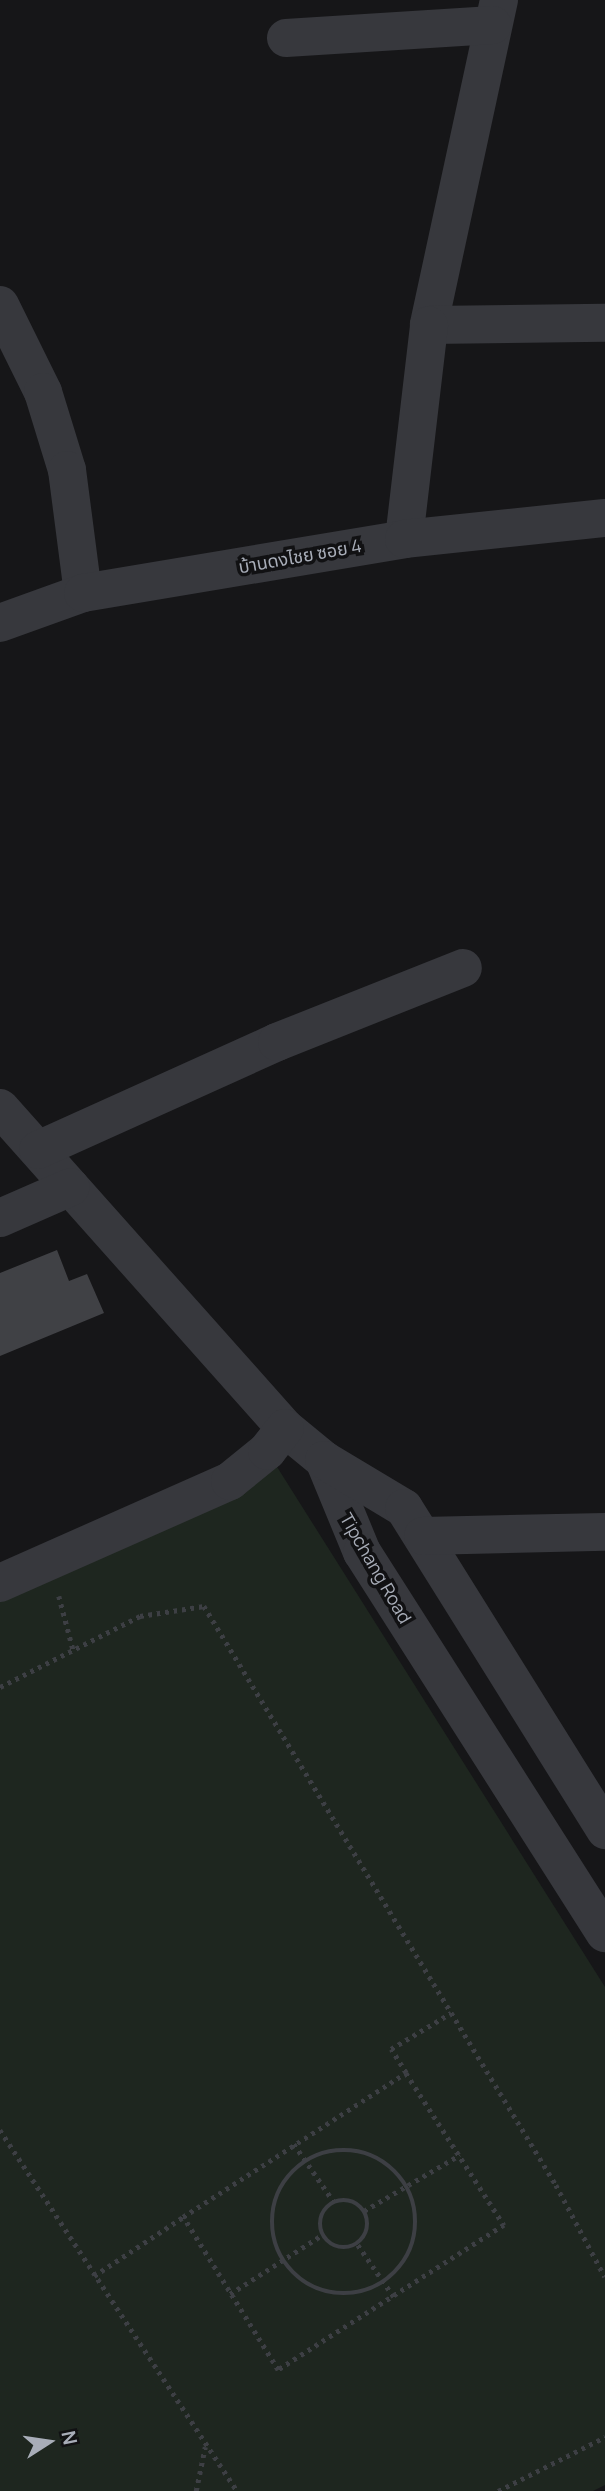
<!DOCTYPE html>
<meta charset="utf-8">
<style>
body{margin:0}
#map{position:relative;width:605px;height:2491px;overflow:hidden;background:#161618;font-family:Manrope,"Noto Sans Thai",sans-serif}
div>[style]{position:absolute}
.green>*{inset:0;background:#1e261f}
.building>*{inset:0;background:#404145}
.path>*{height:4.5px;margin-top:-2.25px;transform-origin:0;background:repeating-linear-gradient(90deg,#3d3f44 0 3.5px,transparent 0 8.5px)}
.path>.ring{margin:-2.25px;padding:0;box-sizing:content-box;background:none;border:4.5px solid #3d3f44;border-radius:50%}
.minor>*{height:38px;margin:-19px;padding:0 19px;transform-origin:19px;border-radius:19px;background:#37383d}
span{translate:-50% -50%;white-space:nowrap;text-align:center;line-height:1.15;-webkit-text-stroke:7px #111113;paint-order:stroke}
.street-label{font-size:18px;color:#a8adb8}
.north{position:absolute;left:14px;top:2407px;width:70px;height:70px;-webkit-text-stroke:5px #111113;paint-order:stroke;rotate:78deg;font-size:19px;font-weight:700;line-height:28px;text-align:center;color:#a8adb8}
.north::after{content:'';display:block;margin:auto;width:24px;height:32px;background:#a8adb8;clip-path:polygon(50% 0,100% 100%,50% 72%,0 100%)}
</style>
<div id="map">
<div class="green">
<div style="clip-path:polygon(267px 1451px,605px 1987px,605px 2485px,593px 2491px,0 2491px,0 1582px)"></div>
</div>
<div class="building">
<div style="clip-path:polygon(57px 1250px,69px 1281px,87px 1274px,104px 1313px,0 1356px,0 1273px)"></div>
</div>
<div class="path">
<div style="left:59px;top:1596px;width:55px;rotate:75.2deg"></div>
<div style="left:0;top:1687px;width:157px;rotate:-26.9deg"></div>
<div style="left:140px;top:1616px;width:65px;rotate:-8.9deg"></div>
<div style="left:204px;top:1606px;width:678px;rotate:58.7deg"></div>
<div style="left:556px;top:2185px;width:104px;rotate:62deg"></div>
<div style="left:406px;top:2073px;width:181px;rotate:57.2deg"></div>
<div style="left:504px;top:2225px;width:269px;rotate:147.3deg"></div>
<div style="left:278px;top:2370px;width:180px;rotate:-121.8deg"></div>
<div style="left:183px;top:2217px;width:265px;rotate:-32.9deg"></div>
<div style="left:406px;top:2073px;width:28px;rotate:-122deg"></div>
<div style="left:391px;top:2049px;width:70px;rotate:-31deg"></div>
<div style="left:0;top:2130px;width:432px;rotate:56.7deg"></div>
<div style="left:294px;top:2144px;width:70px;rotate:55.4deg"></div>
<div class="ring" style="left:272px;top:2150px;width:139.5px;height:139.5px"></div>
<div class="ring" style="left:320px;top:2200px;width:43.5px;height:43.5px"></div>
<div style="left:364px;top:2211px;width:111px;rotate:-30.3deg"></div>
<div style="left:358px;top:2245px;width:63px;rotate:55.3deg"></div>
<div style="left:94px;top:2276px;width:107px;rotate:-33.5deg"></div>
<div style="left:230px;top:2294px;width:109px;rotate:-32.7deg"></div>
<div style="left:196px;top:2491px;width:45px;rotate:-78.4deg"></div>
<div style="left:498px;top:2491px;width:120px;rotate:-26.8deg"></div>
</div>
<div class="minor">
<div style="left:499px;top:0;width:332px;rotate:102.2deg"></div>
<div style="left:429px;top:325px;width:176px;rotate:-0.7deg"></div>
<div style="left:286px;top:38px;width:207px;rotate:-3.6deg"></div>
<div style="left:0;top:305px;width:97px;rotate:63.7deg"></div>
<div style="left:43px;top:392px;width:82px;rotate:72.9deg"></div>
<div style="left:67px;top:470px;width:124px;rotate:82.6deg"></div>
<div style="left:404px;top:539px;width:215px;rotate:-83.3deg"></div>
<div style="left:0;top:623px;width:88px;rotate:-19.9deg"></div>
<div style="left:83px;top:593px;width:326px;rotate:-9.5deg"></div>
<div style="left:404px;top:539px;width:202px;rotate:-6deg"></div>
<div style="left:0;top:1108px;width:429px;rotate:48.3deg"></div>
<div style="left:285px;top:1428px;width:50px;rotate:39.4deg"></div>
<div style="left:324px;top:1460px;width:100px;rotate:67.6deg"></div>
<div style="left:362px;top:1552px;width:452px;rotate:57.5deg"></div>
<div style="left:38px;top:1150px;width:262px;rotate:-24.3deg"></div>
<div style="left:277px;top:1042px;width:200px;rotate:-21.7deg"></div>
<div style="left:0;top:1218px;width:77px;rotate:-23.6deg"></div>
<div style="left:324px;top:1460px;width:93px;rotate:31deg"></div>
<div style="left:404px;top:1508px;width:380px;rotate:58deg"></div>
<div style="left:423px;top:1536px;width:182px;rotate:-1.3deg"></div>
<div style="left:0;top:1583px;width:252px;rotate:-23.9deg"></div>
<div style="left:230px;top:1481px;width:48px;rotate:-39deg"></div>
<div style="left:267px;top:1451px;width:29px;rotate:-52deg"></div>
</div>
<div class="street-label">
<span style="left:300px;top:556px;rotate:-10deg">บ้านดงไชย ซอย 4</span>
<span style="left:376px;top:1568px;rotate:60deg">Tipchang Road</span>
</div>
<div class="north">N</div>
</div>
